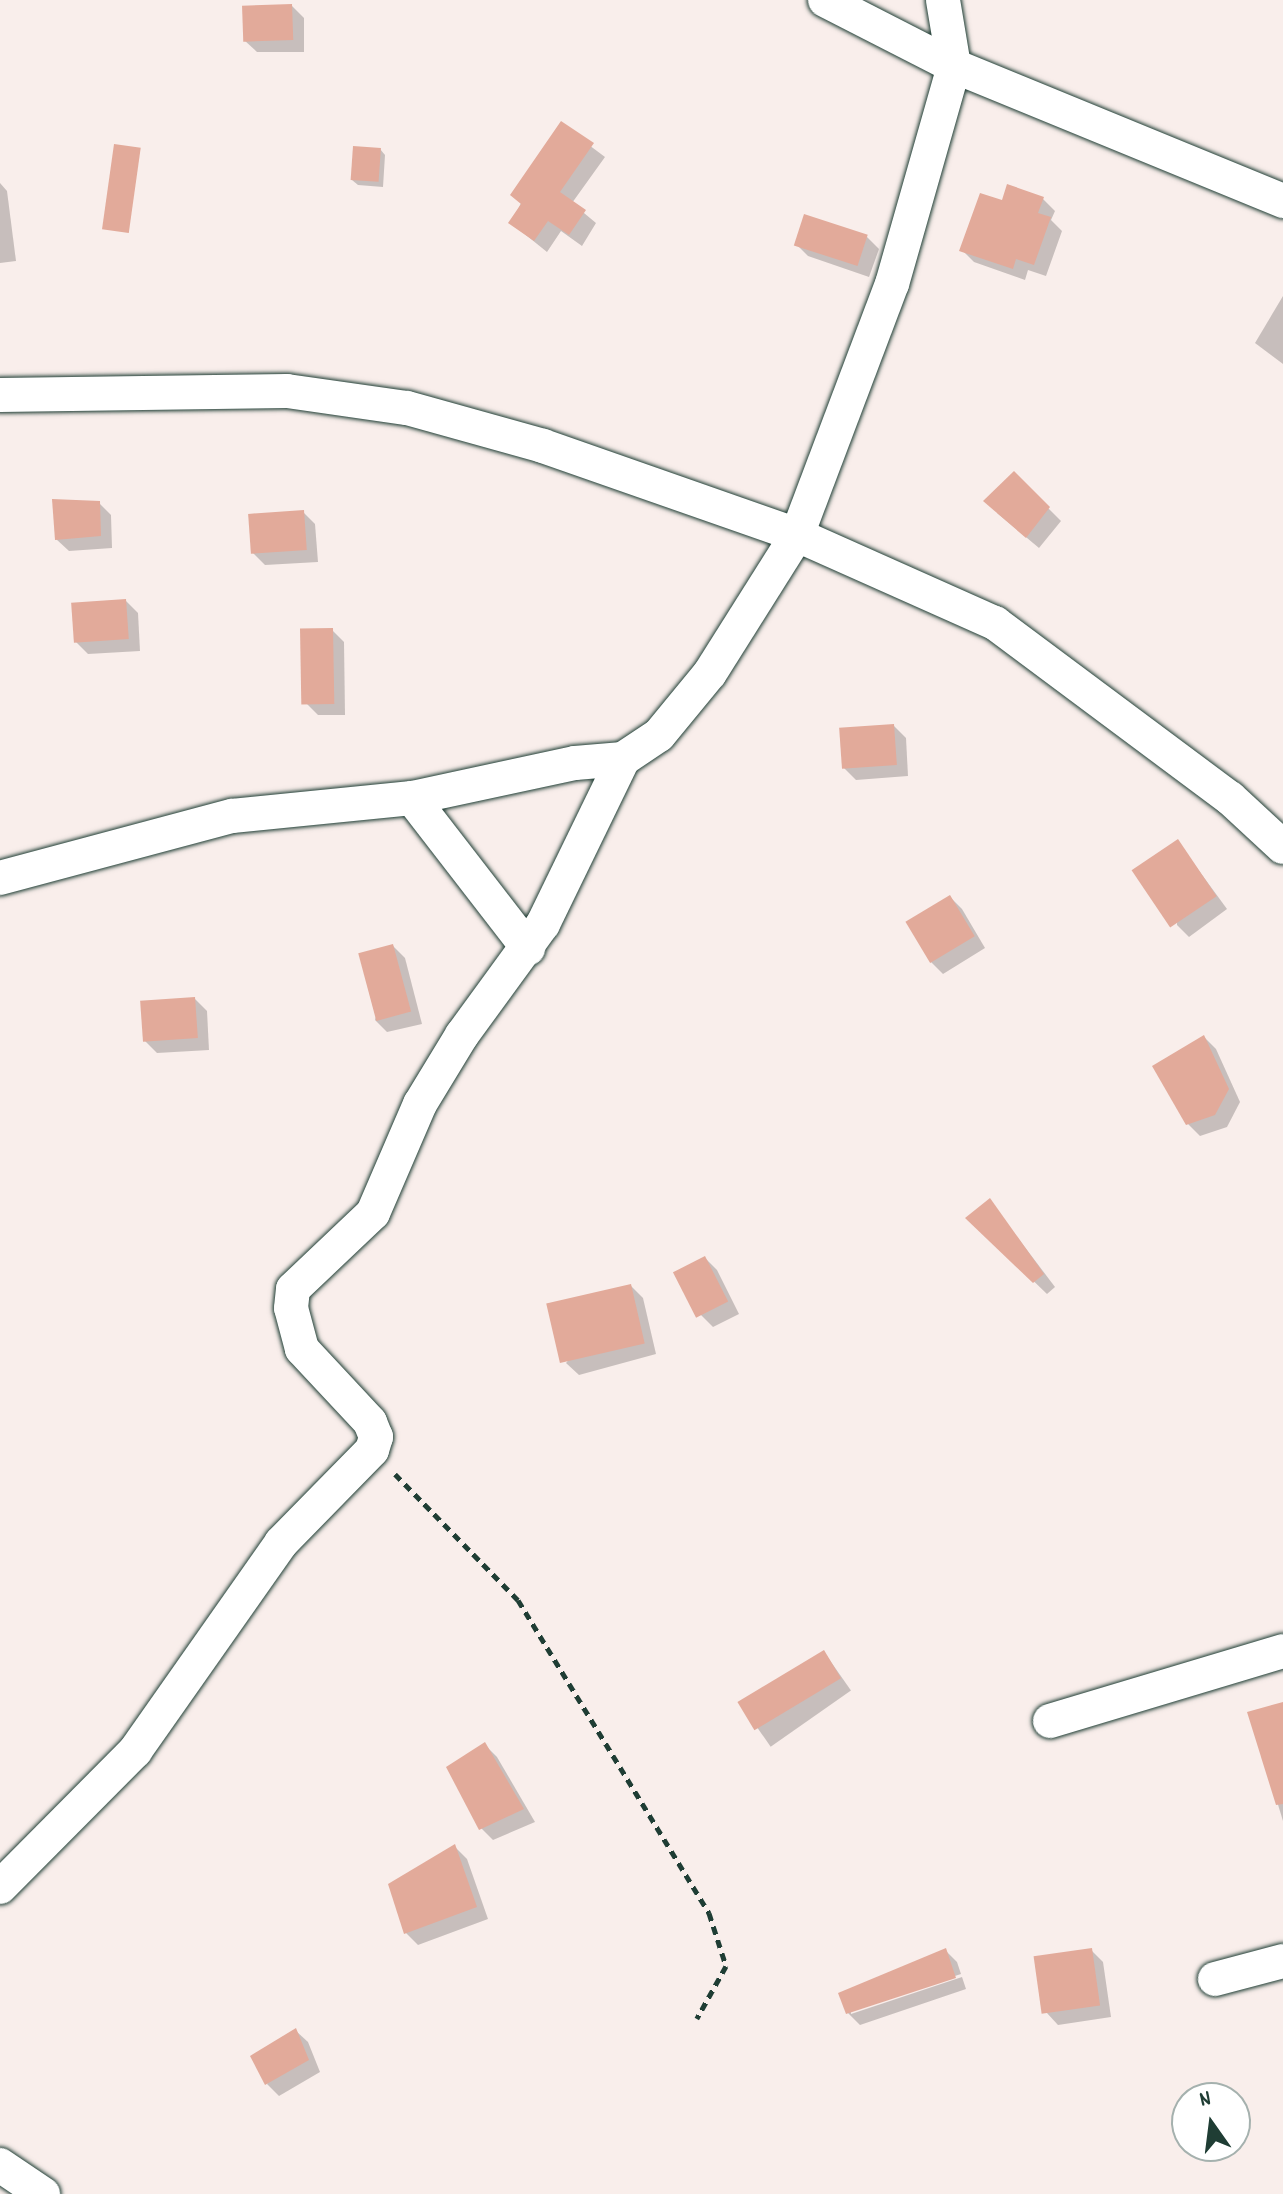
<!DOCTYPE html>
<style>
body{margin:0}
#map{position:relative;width:1283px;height:2194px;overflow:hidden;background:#f9eeeb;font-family:Dekko,sans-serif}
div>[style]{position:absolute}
.shadow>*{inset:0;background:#0003;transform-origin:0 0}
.building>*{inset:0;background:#e2aa9a;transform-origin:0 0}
.path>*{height:5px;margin-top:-2.5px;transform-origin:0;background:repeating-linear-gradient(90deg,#1f3d34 0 8px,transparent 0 14px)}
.roads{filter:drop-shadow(0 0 2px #1f3d34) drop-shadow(0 0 2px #1f3d34)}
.minor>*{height:34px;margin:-17px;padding:0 17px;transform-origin:17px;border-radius:17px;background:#fff}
span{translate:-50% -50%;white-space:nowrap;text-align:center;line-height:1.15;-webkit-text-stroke:6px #fff;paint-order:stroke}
.north{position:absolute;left:1171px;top:2082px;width:80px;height:80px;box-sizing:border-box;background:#fff;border:2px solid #a5b1ae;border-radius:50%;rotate:346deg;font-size:22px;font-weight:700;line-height:32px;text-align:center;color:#1f3d34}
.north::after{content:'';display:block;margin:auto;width:28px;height:36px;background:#1f3d34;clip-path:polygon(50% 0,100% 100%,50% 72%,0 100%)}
</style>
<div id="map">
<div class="shadow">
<div style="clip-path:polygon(292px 6px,304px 18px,304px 52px,257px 52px,244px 40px)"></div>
<div style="clip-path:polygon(561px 124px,605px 157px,572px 203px,596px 223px,582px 246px,561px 231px,547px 252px,511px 223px)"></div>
<div style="clip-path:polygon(380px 149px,385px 155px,383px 187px,358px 185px,352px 180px)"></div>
<div style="clip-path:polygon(0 183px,7px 191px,16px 261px,0 263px)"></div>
<div style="clip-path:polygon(1043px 199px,1055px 211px,1051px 220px,1062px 231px,1046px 276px,1028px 270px,1025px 280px,974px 262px,962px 250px,1003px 203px)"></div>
<div style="clip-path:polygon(867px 237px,879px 249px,869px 277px,808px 256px,796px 244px)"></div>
<div style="clip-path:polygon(1283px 296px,1283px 364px,1255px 343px)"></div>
<div style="clip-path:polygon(1014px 474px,1061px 521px,1039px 548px,997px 513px)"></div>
<div style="clip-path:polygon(99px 503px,111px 515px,112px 548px,69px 551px,56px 539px)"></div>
<div style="clip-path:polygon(303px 512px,315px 524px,318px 562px,265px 565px,253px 553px)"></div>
<div style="clip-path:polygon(126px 601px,138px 613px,140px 651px,88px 654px,76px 642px)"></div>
<div style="clip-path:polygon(332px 630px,344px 642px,345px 715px,318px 715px,306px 703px)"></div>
<div style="clip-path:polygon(894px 726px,906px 738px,908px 776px,856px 780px,844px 768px)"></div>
<div style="clip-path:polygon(1178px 842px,1227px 909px,1189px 937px,1177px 925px)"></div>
<div style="clip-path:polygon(950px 897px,962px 909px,985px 948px,943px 974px,931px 962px)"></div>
<div style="clip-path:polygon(393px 946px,405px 958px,422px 1024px,387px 1032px,375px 1020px)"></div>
<div style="clip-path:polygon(195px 999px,207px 1011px,209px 1050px,157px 1053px,145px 1041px)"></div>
<div style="clip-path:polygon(1204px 1037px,1216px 1049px,1240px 1102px,1227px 1127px,1200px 1136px,1188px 1124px)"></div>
<div style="clip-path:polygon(990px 1201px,1055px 1287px,1047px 1294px,968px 1218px)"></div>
<div style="clip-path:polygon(705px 1258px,717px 1270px,739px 1314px,713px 1327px,701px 1315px)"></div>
<div style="clip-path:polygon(631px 1286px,643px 1298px,656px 1354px,579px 1375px,566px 1363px)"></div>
<div style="left:824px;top:1652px;width:47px;height:98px;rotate:55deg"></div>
<div style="clip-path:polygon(1283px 1704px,1283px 1821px,1250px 1713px)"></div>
<div style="clip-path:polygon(485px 1745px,497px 1757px,535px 1822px,493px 1840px,481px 1828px)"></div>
<div style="clip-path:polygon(455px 1847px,467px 1859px,488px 1919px,418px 1945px,406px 1933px)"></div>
<div style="clip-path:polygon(945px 1950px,957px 1962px,961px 1974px,851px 2010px,851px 2014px,962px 1977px,966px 1989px,860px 2025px,848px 2013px,841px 1994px)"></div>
<div style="clip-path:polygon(1091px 1950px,1103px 1962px,1111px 2017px,1058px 2025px,1046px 2012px)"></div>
<div style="clip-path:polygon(296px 2031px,308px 2042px,320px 2072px,279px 2096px,267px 2084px)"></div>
</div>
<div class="building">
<div style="left:292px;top:4px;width:36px;height:50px;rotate:88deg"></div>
<div style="clip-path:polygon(561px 121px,594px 143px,560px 192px,586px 210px,569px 235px,548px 221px,534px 241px,508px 223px,521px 204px,510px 195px)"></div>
<div style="left:114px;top:144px;width:27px;height:86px;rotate:8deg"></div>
<div style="left:353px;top:146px;width:28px;height:34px;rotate:4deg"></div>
<div style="clip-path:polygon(1007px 184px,1044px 197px,1038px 213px,1051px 217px,1034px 265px,1016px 259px,1013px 269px,959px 251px,980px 193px,1002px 200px)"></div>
<div style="left:804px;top:214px;width:67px;height:33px;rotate:18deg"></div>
<div style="clip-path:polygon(1014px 471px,1050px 507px,1026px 538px,983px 501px)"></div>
<div style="clip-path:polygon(52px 499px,100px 501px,101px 536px,55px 540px)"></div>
<div style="left:304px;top:510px;width:40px;height:56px;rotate:86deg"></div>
<div style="left:126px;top:599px;width:40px;height:55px;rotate:86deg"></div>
<div style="left:333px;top:628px;width:76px;height:33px;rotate:89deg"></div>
<div style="left:894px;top:724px;width:41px;height:55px;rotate:86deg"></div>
<div style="left:1178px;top:839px;width:69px;height:56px;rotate:56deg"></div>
<div style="left:950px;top:895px;width:48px;height:52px;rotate:59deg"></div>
<div style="left:393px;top:944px;width:70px;height:36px;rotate:75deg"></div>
<div style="left:195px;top:997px;width:41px;height:55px;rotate:86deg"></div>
<div style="clip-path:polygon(1204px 1035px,1229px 1089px,1215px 1115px,1186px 1125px,1152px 1066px)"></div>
<div style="clip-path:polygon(990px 1198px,1044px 1274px,1033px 1283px,965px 1218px)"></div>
<div style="left:705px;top:1256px;width:51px;height:36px;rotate:63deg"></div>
<div style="left:631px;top:1284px;width:61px;height:87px;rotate:77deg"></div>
<div style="left:824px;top:1650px;width:33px;height:101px;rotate:59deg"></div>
<div style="clip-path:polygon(1283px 1702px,1283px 1804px,1276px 1805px,1247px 1712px)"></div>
<div style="clip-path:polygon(485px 1742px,524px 1809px,479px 1830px,446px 1767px)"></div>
<div style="clip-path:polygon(455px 1844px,477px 1907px,404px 1934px,388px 1884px)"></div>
<div style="clip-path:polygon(946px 1948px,956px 1978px,846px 2014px,838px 1993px)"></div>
<div style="left:1092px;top:1948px;width:58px;height:59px;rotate:82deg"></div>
<div style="clip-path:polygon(296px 2028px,309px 2060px,265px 2085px,250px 2056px)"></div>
</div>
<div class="path">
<div style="left:395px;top:1474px;width:176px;rotate:45.7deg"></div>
<div style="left:518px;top:1600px;width:367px;rotate:58.6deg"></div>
<div style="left:709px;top:1913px;width:56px;rotate:72.2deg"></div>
<div style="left:726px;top:1966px;width:60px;rotate:119.1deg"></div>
</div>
<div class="roads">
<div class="minor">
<div style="left:825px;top:0;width:145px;rotate:27.1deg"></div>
<div style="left:954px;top:66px;width:356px;rotate:22.3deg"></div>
<div style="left:0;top:395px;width:287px;rotate:-0.8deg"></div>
<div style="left:287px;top:391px;width:121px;rotate:8.1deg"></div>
<div style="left:407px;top:408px;width:141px;rotate:15.6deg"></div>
<div style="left:543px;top:446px;width:269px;rotate:19.3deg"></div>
<div style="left:797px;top:535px;width:217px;rotate:24deg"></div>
<div style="left:995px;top:623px;width:293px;rotate:36.7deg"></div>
<div style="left:1230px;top:798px;width:72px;rotate:42.8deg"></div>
<div style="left:412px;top:798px;width:190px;rotate:52.3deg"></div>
<div style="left:0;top:878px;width:240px;rotate:-15deg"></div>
<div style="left:232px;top:816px;width:181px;rotate:-5.7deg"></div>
<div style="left:412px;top:798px;width:167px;rotate:-12.1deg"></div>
<div style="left:575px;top:763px;width:48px;rotate:-4.8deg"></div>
<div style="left:623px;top:759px;width:43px;rotate:-33.7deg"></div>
<div style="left:659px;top:735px;width:80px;rotate:-50.6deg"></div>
<div style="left:710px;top:673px;width:163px;rotate:-57.8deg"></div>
<div style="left:797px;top:535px;width:268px;rotate:-69.3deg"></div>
<div style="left:892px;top:284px;width:227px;rotate:-74.1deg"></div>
<div style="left:954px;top:66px;width:67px;rotate:-99.5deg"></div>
<div style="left:1050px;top:1721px;width:243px;rotate:-16.7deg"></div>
<div style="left:0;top:1887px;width:192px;rotate:-45.2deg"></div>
<div style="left:135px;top:1751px;width:254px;rotate:-54.9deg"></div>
<div style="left:281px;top:1543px;width:130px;rotate:-45.6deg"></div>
<div style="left:372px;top:1450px;width:14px;rotate:-73deg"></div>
<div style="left:376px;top:1437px;width:16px;rotate:-112deg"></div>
<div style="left:370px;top:1422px;width:100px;rotate:-133deg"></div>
<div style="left:302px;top:1349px;width:42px;rotate:-105deg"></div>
<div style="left:291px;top:1308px;width:19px;rotate:-84deg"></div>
<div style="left:293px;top:1289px;width:110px;rotate:-43.5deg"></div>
<div style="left:373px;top:1213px;width:119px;rotate:-66.7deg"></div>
<div style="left:420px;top:1104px;width:81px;rotate:-58.7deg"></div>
<div style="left:462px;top:1035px;width:137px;rotate:-53.9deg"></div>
<div style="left:543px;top:924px;width:183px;rotate:-64.1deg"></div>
<div style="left:1215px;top:1979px;width:70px;rotate:-14.8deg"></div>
<div style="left:0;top:2165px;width:52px;rotate:34deg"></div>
</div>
</div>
<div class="north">N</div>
</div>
